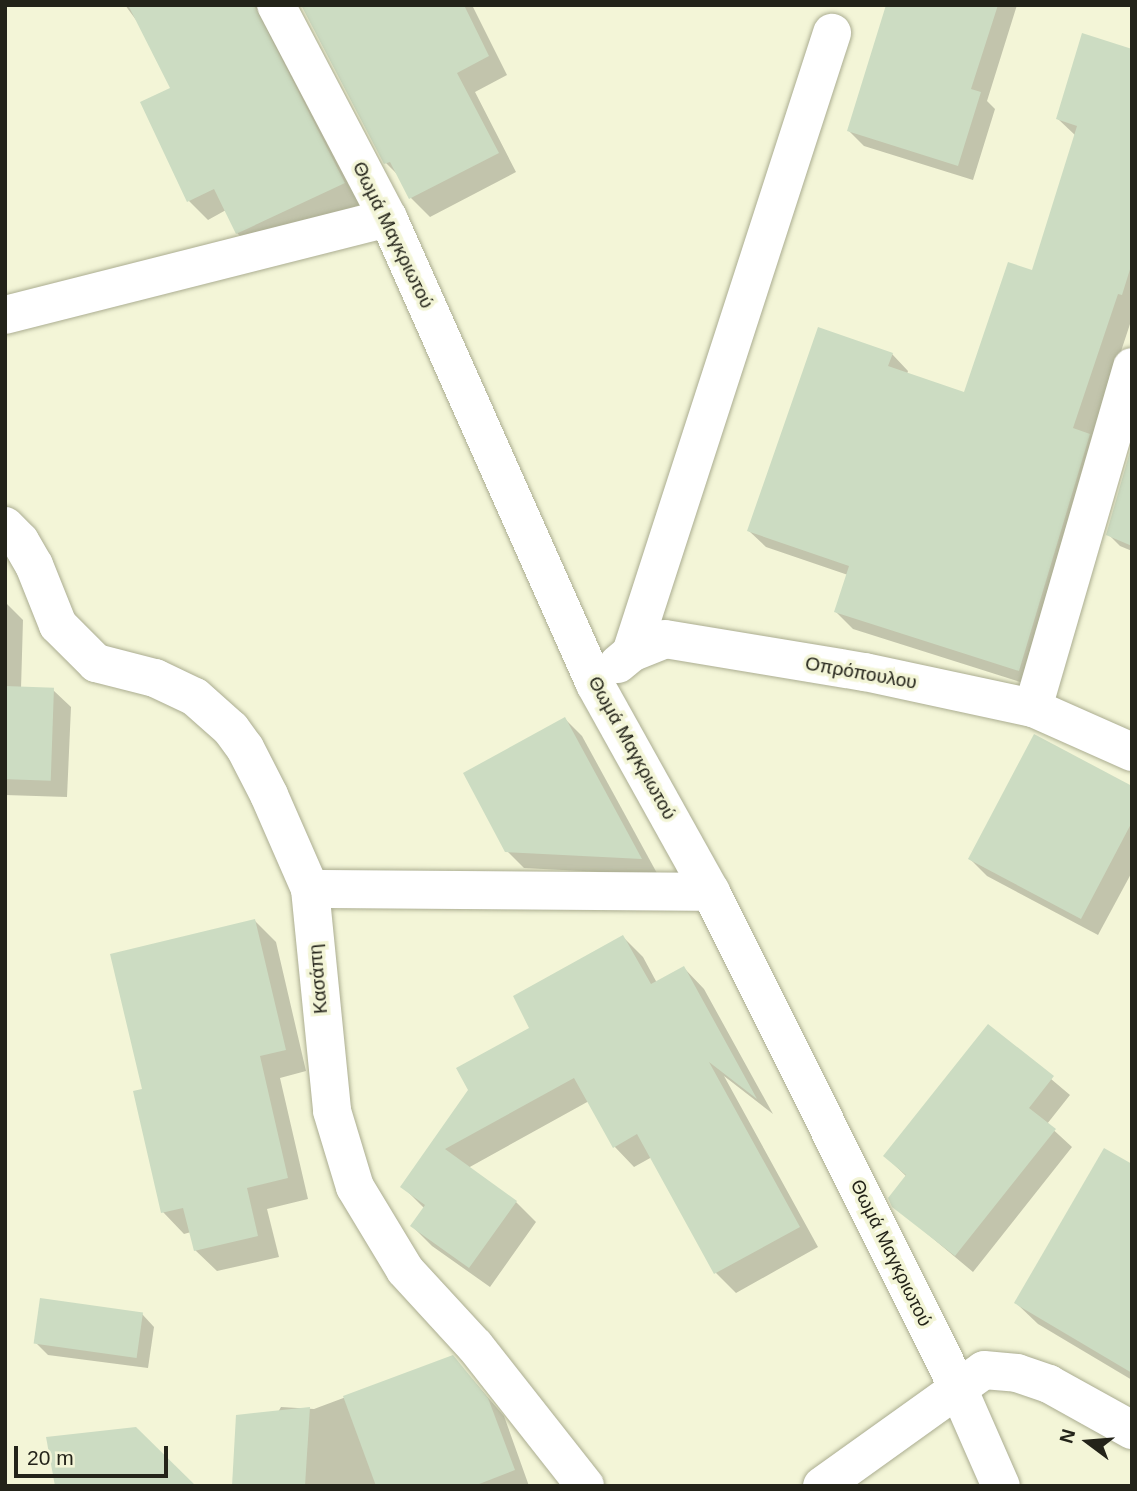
<!DOCTYPE html>
<meta charset="utf-8">
<style>
body{margin:0}
#map{position:relative;width:1137px;height:1491px;overflow:hidden;background:#f3f5d7;font-family:Arial,sans-serif}
div>[style]{position:absolute}
.shadow>*{inset:0;background:#0003}
.building>*{inset:0;background:#ccdcc2;transform-origin:0 0}
.roads{filter:drop-shadow(0 0 2px #abad91) drop-shadow(0 0 2px #abad91)}
.minor>*{height:38px;margin:-19px;padding:0 19px;transform-origin:19px;border-radius:19px;background:#fff}
span{translate:-50% -50%;white-space:nowrap;text-align:center;line-height:1.15;-webkit-text-stroke:7px #f3f5d7;paint-order:stroke}
.street-label{font-size:19px;color:#232319}
.frame{position:absolute;inset:0;border:7px solid #232319;pointer-events:none}
.north{position:absolute;left:1053px;top:1407px;width:70px;height:70px;-webkit-text-stroke:5px #f3f5d7;paint-order:stroke;rotate:286deg;font-size:19px;font-weight:700;line-height:28px;text-align:center;color:#232319}
.north::after{content:'';display:block;margin:auto;width:24px;height:32px;background:#232319;clip-path:polygon(50% 0,100% 100%,50% 72%,0 100%)}
.scale{position:absolute;left:14px;top:1446px;width:154px;height:32px;box-sizing:border-box;border:4px solid #232319;border-top:0;padding-left:9px;font-size:21px;line-height:24px;white-space:nowrap;color:#232319;-webkit-text-stroke:5px #f3f5d7;paint-order:stroke}
</style>
<div id="map">
<div class="shadow">
<div style="clip-path:polygon(125px 5px,284px 5px,363px 203px,256px 252px,237px 233px,226px 210px,208px 220px,189px 201px,172px 89px,139px 24px)"></div>
<div style="clip-path:polygon(316px 5px,472px 5px,507px 75px,475px 92px,516px 172px,430px 217px,411px 198px,400px 177px,386px 163px)"></div>
<div style="clip-path:polygon(888px 5px,1017px 5px,987px 101px,995px 109px,973px 180px,864px 146px,849px 131px)"></div>
<div style="clip-path:polygon(1132px 51px,1132px 318px,1092px 439px,1036px 687px,853px 629px,836px 612px,848px 575px,766px 547px,749px 531px,892px 354px,908px 371px,907px 374px,966px 394px,1033px 272px,1076px 136px,1058px 119px)"></div>
<div style="clip-path:polygon(1132px 453px,1132px 551px,1120px 546px,1108px 534px)"></div>
<div style="clip-path:polygon(5px 602px,23px 620px,21px 689px,53px 690px,71px 707px,67px 797px,5px 795px)"></div>
<div style="clip-path:polygon(565px 719px,582px 736px,658px 875px,524px 868px,507px 851px)"></div>
<div style="clip-path:polygon(1132px 788px,1132px 872px,1098px 935px,987px 876px,970px 859px)"></div>
<div style="clip-path:polygon(255px 921px,276px 942px,306px 1071px,280px 1078px,308px 1199px,267px 1209px,279px 1257px,217px 1271px,195px 1250px,191px 1232px,184px 1234px,163px 1212px,144px 1091px)"></div>
<div style="clip-path:polygon(623px 937px,643px 957px,657px 983px,684px 968px,704px 989px,773px 1114px,724px 1076px,818px 1247px,736px 1293px,716px 1273px,652px 1157px,634px 1167px,614px 1146px,589px 1101px,468px 1168px,516px 1202px,536px 1222px,490px 1287px,432px 1246px,412px 1226px,424px 1208px,403px 1187px,531px 1029px)"></div>
<div style="clip-path:polygon(988px 1026px,1070px 1095px,1047px 1124px,1072px 1147px,973px 1272px,894px 1206px,907px 1177px,885px 1156px)"></div>
<div style="clip-path:polygon(1132px 1166px,1132px 1380px,1038px 1324px,1016px 1303px)"></div>
<div style="clip-path:polygon(142px 1314px,154px 1327px,148px 1368px,48px 1355px,36px 1343px)"></div>
<div style="clip-path:polygon(453px 1357px,504px 1416px,529px 1486px,234px 1486px,281px 1407px,314px 1409px)"></div>
</div>
<div class="building">
<div style="clip-path:polygon(128px 5px,254px 5px,345px 183px,236px 234px,214px 189px,187px 202px,140px 102px,170px 88px)"></div>
<div style="clip-path:polygon(301px 5px,464px 5px,489px 56px,457px 73px,499px 153px,409px 199px,390px 162px,384px 164px)"></div>
<div style="clip-path:polygon(886px 5px,998px 5px,971px 89px,981px 92px,958px 166px,847px 131px)"></div>
<div style="clip-path:polygon(1082px 33px,1132px 49px,1132px 263px,1122px 295px,1118px 294px,1073px 428px,1090px 434px,1019px 671px,834px 612px,849px 566px,747px 531px,818px 327px,893px 353px,888px 366px,964px 392px,1008px 262px,1032px 270px,1077px 126px,1056px 119px)"></div>
<div style="clip-path:polygon(1131px 448px,1132px 448px,1132px 546px,1106px 535px)"></div>
<div style="left:5px;top:686px;width:49px;height:93px;rotate:2deg"></div>
<div style="clip-path:polygon(565px 717px,642px 859px,505px 852px,463px 773px)"></div>
<div style="clip-path:polygon(1034px 734px,1132px 786px,1132px 822px,1081px 919px,968px 859px)"></div>
<div style="clip-path:polygon(255px 919px,286px 1050px,260px 1056px,288px 1178px,247px 1188px,258px 1236px,194px 1251px,183px 1208px,161px 1213px,133px 1091px,142px 1089px,110px 954px)"></div>
<div style="clip-path:polygon(623px 935px,651px 984px,684px 966px,757px 1099px,709px 1062px,800px 1227px,714px 1274px,637px 1134px,613px 1148px,574px 1078px,445px 1149px,517px 1201px,469px 1268px,410px 1226px,425px 1205px,400px 1187px,468px 1090px,456px 1068px,529px 1028px,513px 996px)"></div>
<div style="clip-path:polygon(988px 1024px,1054px 1076px,1029px 1108px,1056px 1129px,955px 1256px,892px 1207px,888px 1198px,906px 1175px,883px 1156px)"></div>
<div style="clip-path:polygon(1104px 1148px,1132px 1164px,1132px 1373px,1014px 1303px)"></div>
<div style="left:40px;top:1298px;width:104px;height:46px;rotate:8deg"></div>
<div style="clip-path:polygon(453px 1355px,488px 1398px,515px 1470px,474px 1486px,376px 1486px,343px 1396px)"></div>
<div style="clip-path:polygon(310px 1407px,305px 1486px,232px 1486px,236px 1415px)"></div>
<div style="clip-path:polygon(136px 1427px,196px 1486px,55px 1486px,46px 1437px)"></div>
</div>
<div class="roads">
<div class="minor">
<div style="left:276px;top:5px;width:241px;rotate:62.3deg"></div>
<div style="left:388px;top:218px;width:510px;rotate:66.05deg"></div>
<div style="left:595px;top:684px;width:238px;rotate:60.9deg"></div>
<div style="left:711px;top:892px;width:552px;rotate:63.53deg"></div>
<div style="left:957px;top:1386px;width:109px;rotate:66.3deg"></div>
<div style="left:5px;top:315px;width:395px;rotate:-14.2deg"></div>
<div style="left:5px;top:526px;width:21px;rotate:45deg"></div>
<div style="left:20px;top:541px;width:28px;rotate:60deg"></div>
<div style="left:34px;top:565px;width:65px;rotate:68.2deg"></div>
<div style="left:58px;top:625px;width:54px;rotate:45deg"></div>
<div style="left:96px;top:663px;width:61px;rotate:14.3deg"></div>
<div style="left:155px;top:678px;width:44px;rotate:25.4deg"></div>
<div style="left:195px;top:697px;width:48px;rotate:41.6deg"></div>
<div style="left:231px;top:729px;width:24px;rotate:54deg"></div>
<div style="left:245px;top:748px;width:53px;rotate:62.9deg"></div>
<div style="left:269px;top:795px;width:103px;rotate:66.4deg"></div>
<div style="left:310px;top:889px;width:223px;rotate:84.3deg"></div>
<div style="left:332px;top:1111px;width:79px;rotate:73.2deg"></div>
<div style="left:355px;top:1187px;width:97px;rotate:58.9deg"></div>
<div style="left:405px;top:1270px;width:103px;rotate:47.4deg"></div>
<div style="left:475px;top:1346px;width:178px;rotate:51.8deg"></div>
<div style="left:631px;top:653px;width:652px;rotate:-72.04deg"></div>
<div style="left:618px;top:664px;width:17px;rotate:-40deg"></div>
<div style="left:631px;top:653px;width:37px;rotate:-22deg"></div>
<div style="left:665px;top:639px;width:203px;rotate:9.4deg"></div>
<div style="left:865px;top:672px;width:172px;rotate:12.1deg"></div>
<div style="left:1033px;top:708px;width:108px;rotate:24deg"></div>
<div style="left:1033px;top:708px;width:355px;rotate:-73.8deg"></div>
<div style="left:310px;top:889px;width:401px;rotate:0.4deg"></div>
<div style="left:822px;top:1486px;width:199px;rotate:-35.6deg"></div>
<div style="left:984px;top:1370px;width:33px;rotate:5deg"></div>
<div style="left:1017px;top:1373px;width:34px;rotate:19deg"></div>
<div style="left:1049px;top:1384px;width:95px;rotate:29deg"></div>
</div>
</div>
<div class="street-label">
<span style="left:393px;top:235px;rotate:64deg">Θωμά Μαγκριωτού</span>
<span style="left:861px;top:673px;rotate:10deg">Οπρόπουλου</span>
<span style="left:632px;top:748px;rotate:61deg">Θωμά Μαγκριωτού</span>
<span style="left:318px;top:979px;rotate:-95deg">Κασάπη</span>
<span style="left:891px;top:1253px;rotate:64deg">Θωμά Μαγκριωτού</span>
</div>
<div class="frame"></div>
<div class="north">N</div>
<div class="scale">20 m</div>
</div>
